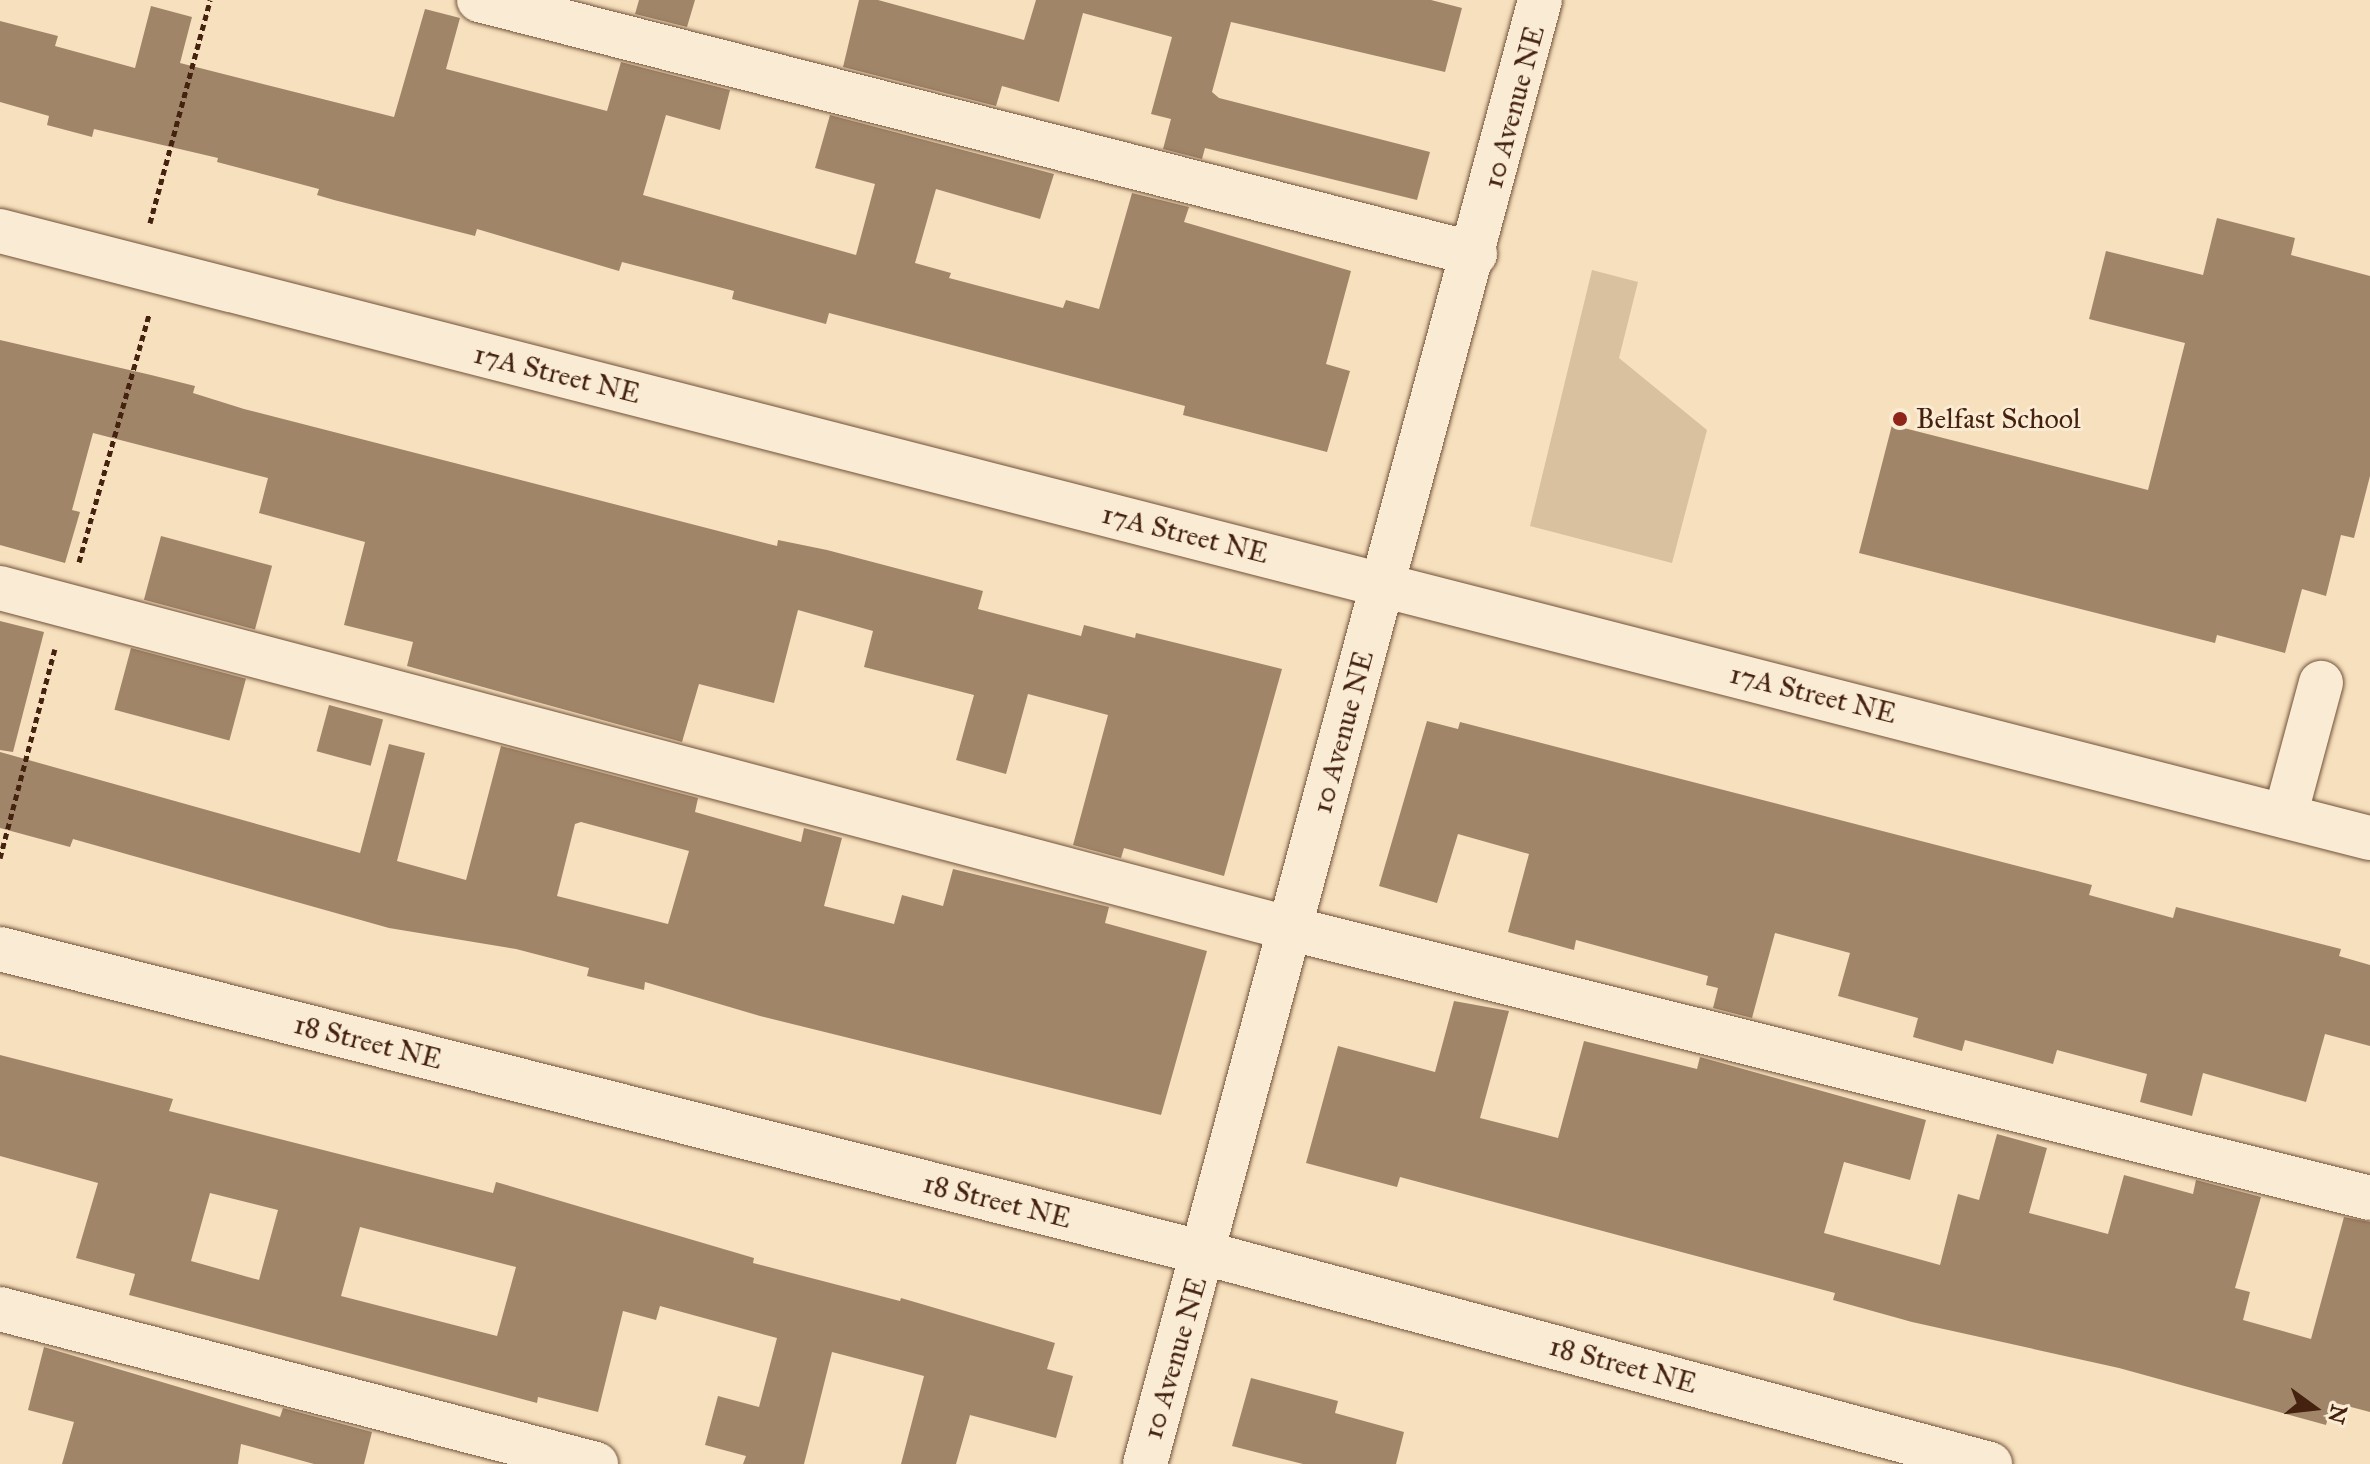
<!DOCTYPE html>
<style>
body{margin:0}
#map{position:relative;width:2370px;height:1464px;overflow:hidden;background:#f7e0bd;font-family:"IM FELL Great Primer",serif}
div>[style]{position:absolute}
.green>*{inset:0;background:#d9c09f}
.building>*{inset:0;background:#a18569;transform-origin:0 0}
.path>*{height:5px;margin-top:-2.5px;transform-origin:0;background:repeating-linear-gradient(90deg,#44220f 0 6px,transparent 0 10px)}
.roads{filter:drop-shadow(0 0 2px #71523a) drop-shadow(0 0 2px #71523a)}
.minor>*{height:44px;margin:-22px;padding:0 22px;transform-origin:22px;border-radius:22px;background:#faebd4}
.dots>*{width:22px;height:22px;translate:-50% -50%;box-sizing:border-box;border:4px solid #faebd4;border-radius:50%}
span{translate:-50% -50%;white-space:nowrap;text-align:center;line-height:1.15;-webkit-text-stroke:6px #faebd4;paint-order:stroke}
.street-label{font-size:28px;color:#44220f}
.poi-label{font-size:28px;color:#44220f}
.left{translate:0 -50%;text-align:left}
.north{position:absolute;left:2274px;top:1368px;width:80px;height:80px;-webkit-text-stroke:6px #faebd4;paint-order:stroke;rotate:105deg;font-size:22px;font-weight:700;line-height:32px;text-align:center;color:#44220f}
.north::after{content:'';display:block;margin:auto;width:28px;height:36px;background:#44220f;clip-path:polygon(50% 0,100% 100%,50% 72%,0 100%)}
</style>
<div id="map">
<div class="green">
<div style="clip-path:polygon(1592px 270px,1638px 282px,1619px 358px,1707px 430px,1672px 563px,1530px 526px)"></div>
</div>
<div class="building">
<div style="clip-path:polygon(639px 0,695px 0,687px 27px,635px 14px)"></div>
<div style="clip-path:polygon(859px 0,878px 0,1024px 40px,1036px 0,1431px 0,1462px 8px,1445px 72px,1231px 22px,1212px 92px,1219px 98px,1430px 152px,1417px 200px,1205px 148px,1202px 159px,1163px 149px,1171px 119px,1151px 114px,1172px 37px,1083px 13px,1059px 102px,1002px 86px,996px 106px,843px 67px)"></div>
<div style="clip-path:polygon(151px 6px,192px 17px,180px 63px,394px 117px,425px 9px,460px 18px,446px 69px,607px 111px,621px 62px,730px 90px,720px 130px,666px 115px,643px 195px,856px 255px,875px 184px,815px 168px,830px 115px,1054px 174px,1040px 219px,936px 189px,915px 263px,951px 273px,949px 278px,1063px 308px,1066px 300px,1099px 309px,1132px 193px,1189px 207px,1184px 222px,1351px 271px,1326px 364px,1350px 371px,1327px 452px,1183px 415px,1185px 406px,829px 313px,826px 324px,732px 299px,734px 291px,622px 262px,619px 271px,477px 229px,475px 236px,334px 200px,317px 195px,319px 189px,217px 162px,218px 158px,94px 129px,92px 137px,47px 125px,49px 116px,0 102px,0 21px,58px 36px,55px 46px,135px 68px)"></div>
<div style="clip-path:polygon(2217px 218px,2295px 238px,2291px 255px,2370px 276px,2370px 476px,2354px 538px,2341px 535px,2326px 596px,2302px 589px,2285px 653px,2217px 635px,2215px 643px,1859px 553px,1892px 425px,2148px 490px,2185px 343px,2089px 319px,2106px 251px,2203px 275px)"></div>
<div style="clip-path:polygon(0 340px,151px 375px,195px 386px,193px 393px,244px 409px,777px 546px,778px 540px,827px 550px,983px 591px,978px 609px,1081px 636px,1084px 625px,1135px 638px,1136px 633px,1282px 669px,1224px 876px,1124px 848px,1121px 858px,1073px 845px,1108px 715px,1028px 694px,1006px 774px,956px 760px,974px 695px,864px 667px,873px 631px,798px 610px,774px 703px,699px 684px,682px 742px,407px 666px,413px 642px,344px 625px,365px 542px,259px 513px,268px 478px,93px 433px,72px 510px,80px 512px,65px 563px,0 545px)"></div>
<div style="left:161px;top:536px;width:115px;height:66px;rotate:15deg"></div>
<div style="clip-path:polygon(0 621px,44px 632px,13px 752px,0 750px)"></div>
<div style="left:131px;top:648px;width:119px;height:64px;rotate:15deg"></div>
<div style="left:329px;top:705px;width:56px;height:48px;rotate:15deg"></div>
<div style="clip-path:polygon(1427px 721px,1458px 729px,1460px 722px,2049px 874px,2092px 885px,2089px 895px,2173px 918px,2176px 907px,2341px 949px,2339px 956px,2370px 965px,2370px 1046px,2325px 1034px,2306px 1102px,2203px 1073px,2192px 1116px,2140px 1102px,2147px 1074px,2057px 1050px,2053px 1064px,1965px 1040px,1962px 1051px,1913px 1037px,1918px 1018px,1838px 996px,1850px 953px,1775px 933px,1752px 1018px,1713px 1008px,1718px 988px,1706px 985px,1708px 976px,1576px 940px,1574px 950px,1508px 932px,1529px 854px,1458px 834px,1437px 903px,1379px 886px)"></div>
<div style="clip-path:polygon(evenodd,389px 744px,425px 753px,397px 861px,466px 880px,501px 746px,698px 798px,695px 812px,801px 842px,804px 828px,842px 838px,824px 906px,894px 924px,902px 895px,943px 906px,953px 869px,1109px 907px,1105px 923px,1207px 951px,1161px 1115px,760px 1016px,645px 982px,644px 990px,587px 976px,589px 968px,516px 949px,389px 928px,73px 839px,70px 847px,0 828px,0 752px,360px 853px,389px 744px,581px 822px,689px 851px,668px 924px,557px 896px,575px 824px,581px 822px)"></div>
<div style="clip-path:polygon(1454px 1001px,1509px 1011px,1480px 1118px,1558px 1138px,1584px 1041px,1697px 1069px,1700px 1057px,1926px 1120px,1910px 1180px,1844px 1162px,1824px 1233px,1940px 1265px,1958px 1194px,1979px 1200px,1997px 1134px,2047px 1148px,2029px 1213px,2108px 1234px,2124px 1175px,2193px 1194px,2196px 1180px,2261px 1197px,2235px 1288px,2250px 1292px,2243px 1320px,2311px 1339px,2344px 1217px,2370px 1222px,2370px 1412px,2332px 1402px,2326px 1425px,2119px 1368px,1912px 1322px,1833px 1300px,1835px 1293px,1400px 1177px,1397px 1187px,1306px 1163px,1338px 1046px,1435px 1072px)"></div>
<div style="clip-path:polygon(evenodd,0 1055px,173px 1099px,169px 1111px,493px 1193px,496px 1182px,754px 1258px,753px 1263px,900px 1301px,901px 1298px,1055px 1343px,1047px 1369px,1073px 1376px,1056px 1438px,970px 1415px,956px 1464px,901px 1464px,924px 1376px,832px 1352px,804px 1464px,743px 1464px,746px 1456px,705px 1445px,718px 1396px,759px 1407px,777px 1338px,660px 1306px,656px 1320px,623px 1311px,598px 1412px,538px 1397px,537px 1403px,129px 1295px,135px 1274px,76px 1258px,98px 1183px,0 1156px,0 1055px,210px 1193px,278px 1210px,259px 1280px,191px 1261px,210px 1193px,0 1055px,360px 1227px,516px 1267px,497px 1336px,341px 1296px,360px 1227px)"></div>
<div style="clip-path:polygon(44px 1347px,280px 1417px,283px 1408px,372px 1432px,364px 1464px,314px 1464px,241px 1444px,238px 1464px,62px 1464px,74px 1422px,28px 1410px)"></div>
<div style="clip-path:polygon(1251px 1378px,1338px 1401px,1335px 1413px,1404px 1432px,1396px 1464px,1303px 1464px,1232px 1446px)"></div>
</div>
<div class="path">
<div style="left:150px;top:223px;width:231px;rotate:-74.9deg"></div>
<div style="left:79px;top:562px;width:258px;rotate:-74.2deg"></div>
<div style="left:0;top:858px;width:216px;rotate:-75.3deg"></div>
</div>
<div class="roads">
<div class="minor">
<div style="left:479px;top:0;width:1028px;rotate:14.31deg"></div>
<div style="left:0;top:231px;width:2446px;rotate:14.37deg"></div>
<div style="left:0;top:588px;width:1332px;rotate:14.79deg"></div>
<div style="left:1288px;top:928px;width:1115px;rotate:14.01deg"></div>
<div style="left:2285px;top:816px;width:138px;rotate:-74.9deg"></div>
<div style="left:0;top:949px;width:1242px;rotate:14.17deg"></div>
<div style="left:1204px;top:1253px;width:814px;rotate:15.03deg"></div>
<div style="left:0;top:1309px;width:616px;rotate:14.58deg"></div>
<div style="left:1145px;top:1464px;width:1516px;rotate:-74.9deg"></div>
</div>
</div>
<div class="dots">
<div style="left:1900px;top:419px;background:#8f2418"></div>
</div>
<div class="street-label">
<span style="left:1514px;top:107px;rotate:-75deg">10 Avenue NE</span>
<span style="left:557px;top:374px;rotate:14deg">17A Street NE</span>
<span style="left:1185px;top:534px;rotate:14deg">17A Street NE</span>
<span style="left:1813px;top:694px;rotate:14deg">17A Street NE</span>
<span style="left:1343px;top:732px;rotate:-75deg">10 Avenue NE</span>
<span style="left:368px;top:1042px;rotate:14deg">18 Street NE</span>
<span style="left:997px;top:1201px;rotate:14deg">18 Street NE</span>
<span style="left:1175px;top:1358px;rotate:-74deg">10 Avenue NE</span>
<span style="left:1623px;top:1365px;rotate:15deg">18 Street NE</span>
</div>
<div class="poi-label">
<span class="left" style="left:1916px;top:419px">Belfast School</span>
</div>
<div class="north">N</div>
</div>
